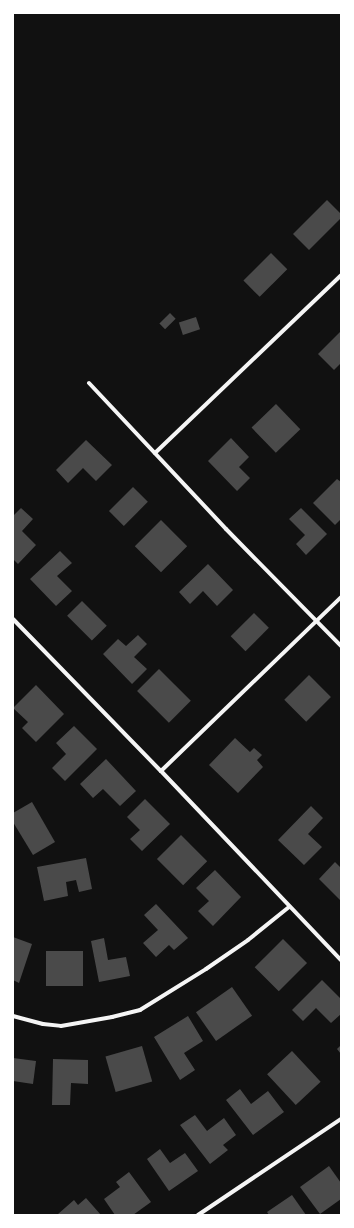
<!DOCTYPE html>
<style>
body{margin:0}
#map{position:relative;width:354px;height:1228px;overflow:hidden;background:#111;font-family:"Noto Sans",sans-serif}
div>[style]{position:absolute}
.building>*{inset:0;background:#4a4a4a;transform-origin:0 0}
.minor>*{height:4px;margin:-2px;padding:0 2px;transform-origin:2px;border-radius:2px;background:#f5f5f5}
span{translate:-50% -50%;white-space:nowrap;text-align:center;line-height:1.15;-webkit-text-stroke:3px #fff;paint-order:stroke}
.frame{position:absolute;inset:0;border:14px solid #fff;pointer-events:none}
</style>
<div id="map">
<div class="building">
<div style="clip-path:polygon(327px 200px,341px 214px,341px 218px,309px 250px,293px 234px)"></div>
<div style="left:271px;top:253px;width:23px;height:39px;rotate:45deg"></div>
<div style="left:170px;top:313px;width:8px;height:15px;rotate:45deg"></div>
<div style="left:196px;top:317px;width:13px;height:18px;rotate:72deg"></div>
<div style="clip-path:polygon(341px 331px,341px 363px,334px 370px,318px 354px)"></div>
<div style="left:276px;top:404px;width:35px;height:34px;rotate:46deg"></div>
<div style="clip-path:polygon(231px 438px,249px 457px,239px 467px,250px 478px,237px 491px,208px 461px)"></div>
<div style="clip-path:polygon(86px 440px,112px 465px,96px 481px,83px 468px,68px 483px,56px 470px)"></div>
<div style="clip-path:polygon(337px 479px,341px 482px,341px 519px,335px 525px,313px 503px)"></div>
<div style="left:133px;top:487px;width:21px;height:34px;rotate:45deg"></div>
<div style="clip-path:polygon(21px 508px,33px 519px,22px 531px,36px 545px,18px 564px,13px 559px,13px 516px)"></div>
<div style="clip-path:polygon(301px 508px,327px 534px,306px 555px,296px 544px,305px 535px,289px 519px)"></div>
<div style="left:161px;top:520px;width:37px;height:37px;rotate:45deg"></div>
<div style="clip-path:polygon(60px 551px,72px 563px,57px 576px,72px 591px,56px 606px,30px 579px)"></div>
<div style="clip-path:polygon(208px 564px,233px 590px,217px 606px,203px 591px,190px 604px,179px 592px)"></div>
<div style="left:82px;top:601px;width:35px;height:21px;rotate:45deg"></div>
<div style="left:254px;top:613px;width:21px;height:33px;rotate:45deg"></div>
<div style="clip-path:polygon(138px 635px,147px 644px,134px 657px,147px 669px,132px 684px,103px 654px,118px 639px,126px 646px)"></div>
<div style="left:159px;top:669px;width:45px;height:31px;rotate:45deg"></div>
<div style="left:309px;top:675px;width:31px;height:35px;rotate:45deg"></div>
<div style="clip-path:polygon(36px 685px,64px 714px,36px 742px,22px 728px,28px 722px,13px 708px)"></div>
<div style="clip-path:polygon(74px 726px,97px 749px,65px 781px,52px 768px,66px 754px,56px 743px)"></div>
<div style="clip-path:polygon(235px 738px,250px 752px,254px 748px,262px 755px,257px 760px,263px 767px,238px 793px,209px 765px)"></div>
<div style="clip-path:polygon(106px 759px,136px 791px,120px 806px,103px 789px,93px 798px,80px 784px)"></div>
<div style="clip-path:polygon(145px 799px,170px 824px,142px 851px,130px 839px,140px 830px,127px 817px)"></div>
<div style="clip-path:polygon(32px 802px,55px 842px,33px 855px,13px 822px,13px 813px)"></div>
<div style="clip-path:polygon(311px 806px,323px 818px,308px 834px,322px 847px,304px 865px,278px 840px)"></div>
<div style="left:181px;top:835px;width:37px;height:34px;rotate:45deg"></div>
<div style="clip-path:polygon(86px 858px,92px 889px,79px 892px,76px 880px,66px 882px,68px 896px,44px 901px,37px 867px)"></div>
<div style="clip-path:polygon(335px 862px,341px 868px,341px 901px,319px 879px)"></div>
<div style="clip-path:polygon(215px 870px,241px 897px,213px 926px,198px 911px,209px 901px,196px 888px)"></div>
<div style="clip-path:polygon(156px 904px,188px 938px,174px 950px,169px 945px,156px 957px,143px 943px,158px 930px,144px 915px)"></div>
<div style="clip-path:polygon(13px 937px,32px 944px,19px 983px,13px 980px)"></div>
<div style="clip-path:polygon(104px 938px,108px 960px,126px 957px,130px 976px,99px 982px,91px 941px)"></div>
<div style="left:283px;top:939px;width:34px;height:40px;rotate:45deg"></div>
<div style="left:46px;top:951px;width:37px;height:35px"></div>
<div style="clip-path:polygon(322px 980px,341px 999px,341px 1014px,331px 1023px,316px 1008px,303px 1021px,292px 1010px)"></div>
<div style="left:232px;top:987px;width:35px;height:44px;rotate:55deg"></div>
<div style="clip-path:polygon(188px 1016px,203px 1041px,184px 1053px,195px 1070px,180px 1080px,154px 1037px)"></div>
<div style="clip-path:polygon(341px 1045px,341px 1054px,337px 1049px)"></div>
<div style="left:142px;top:1046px;width:37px;height:38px;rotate:74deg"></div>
<div style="left:292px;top:1051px;width:42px;height:34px;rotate:47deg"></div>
<div style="clip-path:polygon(13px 1058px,36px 1061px,33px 1084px,13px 1081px)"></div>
<div style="clip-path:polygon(53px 1059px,88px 1060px,88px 1084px,71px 1083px,70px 1105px,52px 1105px)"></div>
<div style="clip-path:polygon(240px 1089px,251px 1104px,268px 1091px,284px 1112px,253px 1135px,226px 1100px)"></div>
<div style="clip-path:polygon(195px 1115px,207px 1131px,224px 1118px,236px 1135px,223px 1145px,228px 1150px,210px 1164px,180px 1125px)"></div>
<div style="clip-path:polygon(160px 1149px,170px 1163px,185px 1153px,198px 1171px,169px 1191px,147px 1159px)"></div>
<div style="clip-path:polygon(329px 1166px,341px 1183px,341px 1199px,320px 1214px,300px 1187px)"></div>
<div style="clip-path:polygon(129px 1172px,151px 1202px,133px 1215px,115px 1215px,104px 1199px,120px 1187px,116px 1182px)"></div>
<div style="clip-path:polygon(292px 1195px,306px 1215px,269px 1215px,267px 1212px)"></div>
<div style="clip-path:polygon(86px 1198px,101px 1215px,58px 1214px,74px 1200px,78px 1205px)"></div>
</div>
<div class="minor">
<div style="left:89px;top:383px;width:200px;rotate:46.8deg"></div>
<div style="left:226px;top:529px;width:164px;rotate:45.5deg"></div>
<div style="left:155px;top:453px;width:257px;rotate:-43.7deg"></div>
<div style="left:13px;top:619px;width:212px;rotate:45.8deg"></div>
<div style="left:161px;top:771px;width:261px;rotate:46.4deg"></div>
<div style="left:161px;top:771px;width:250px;rotate:-44deg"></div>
<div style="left:13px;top:1016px;width:31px;rotate:15deg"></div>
<div style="left:43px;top:1024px;width:18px;rotate:6deg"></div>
<div style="left:61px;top:1026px;width:52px;rotate:-10deg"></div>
<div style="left:112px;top:1017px;width:29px;rotate:-14deg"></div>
<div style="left:140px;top:1010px;width:78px;rotate:-31.8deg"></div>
<div style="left:206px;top:969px;width:51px;rotate:-34.6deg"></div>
<div style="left:248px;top:940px;width:53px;rotate:-38.8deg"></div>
<div style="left:198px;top:1215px;width:172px;rotate:-33.9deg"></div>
</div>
<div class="frame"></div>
</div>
